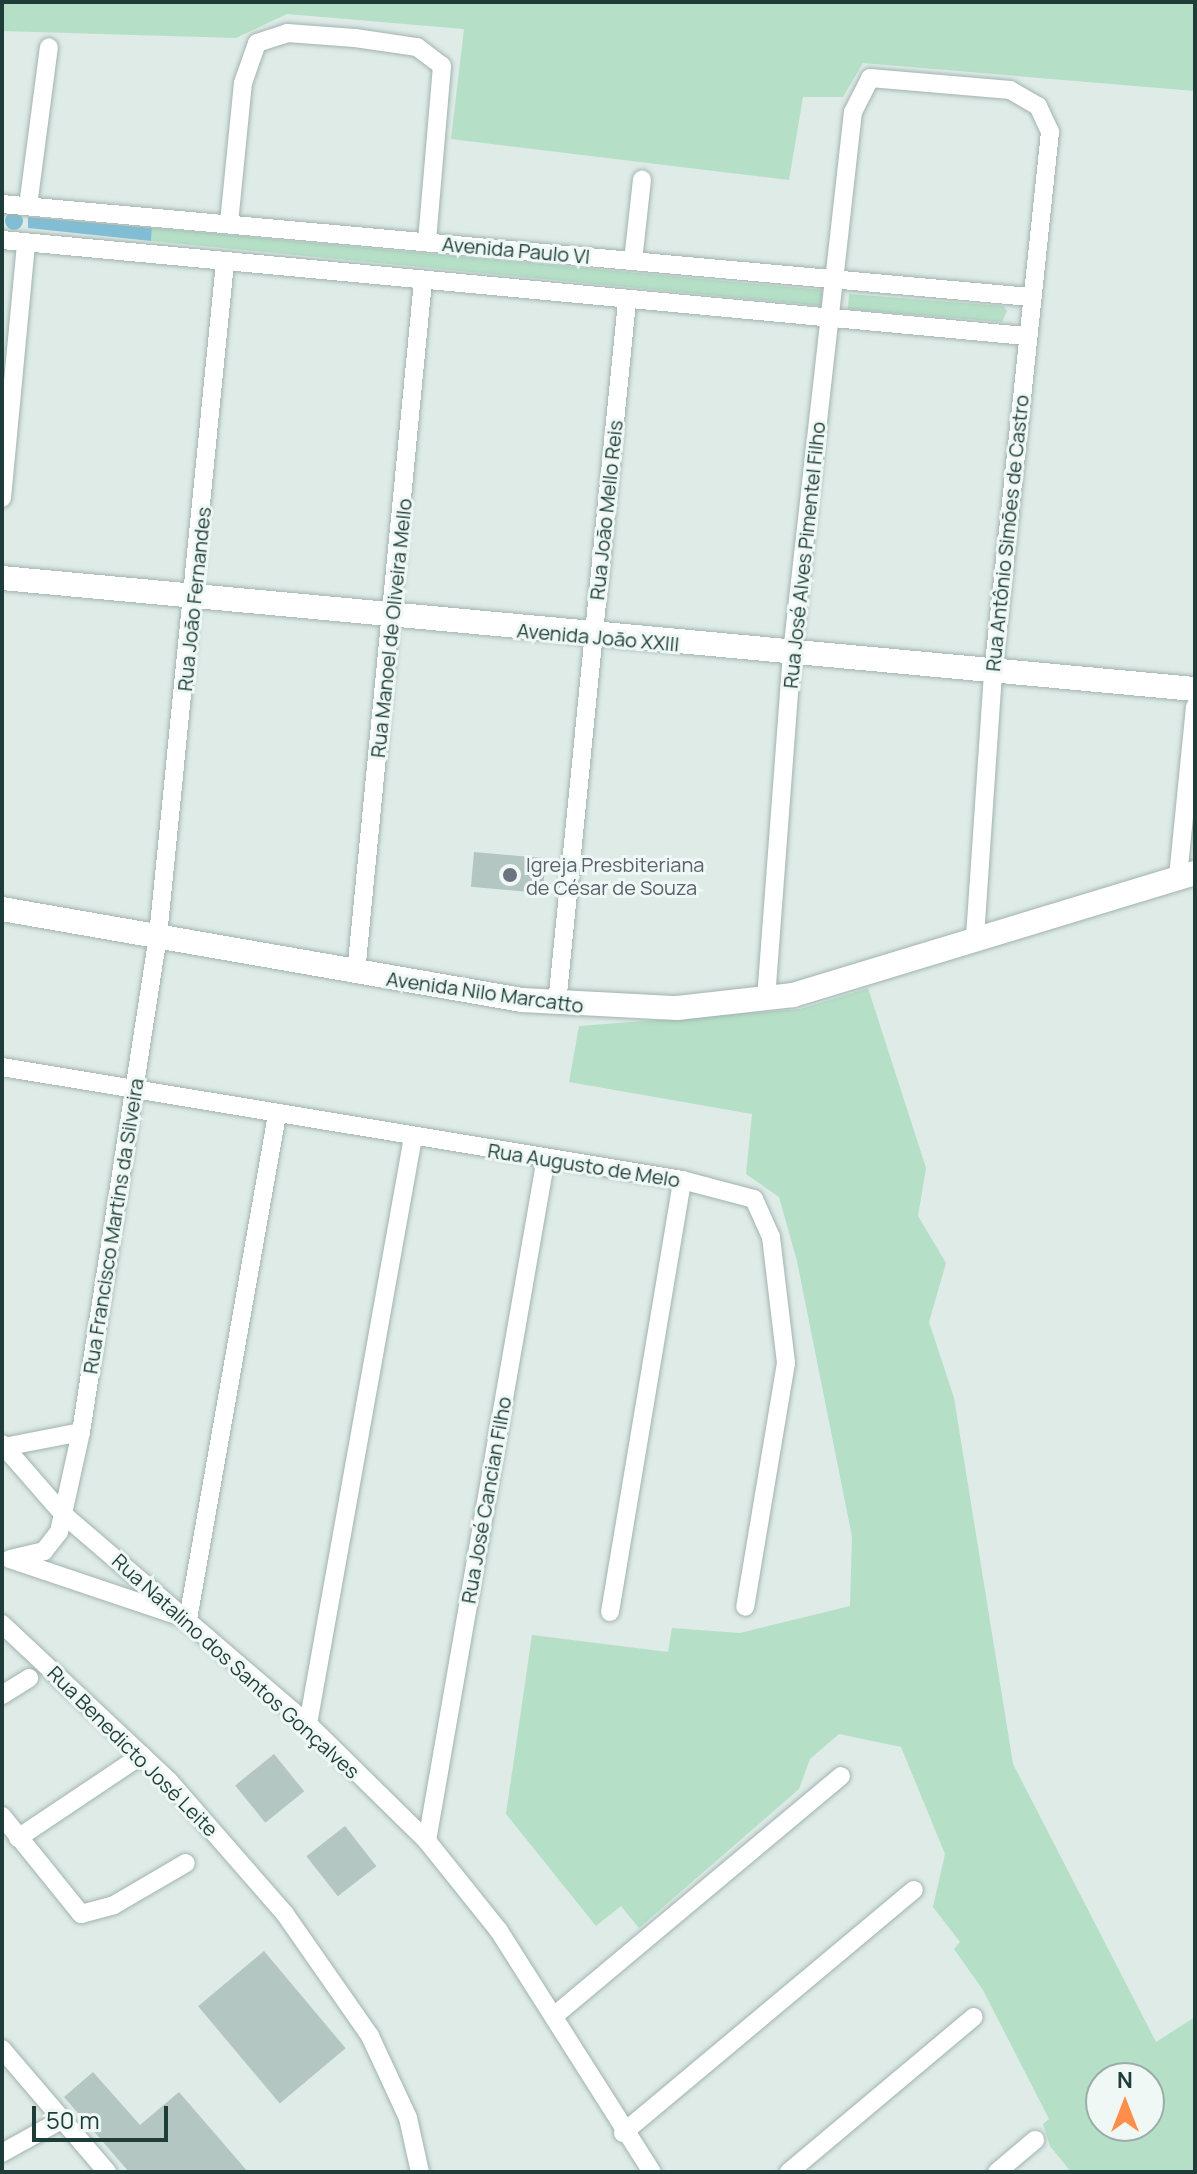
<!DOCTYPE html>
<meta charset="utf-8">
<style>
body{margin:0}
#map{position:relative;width:1197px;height:2174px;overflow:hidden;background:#deebe7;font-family:Manrope,sans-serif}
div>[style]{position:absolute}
.green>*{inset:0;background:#b5dfc6}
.water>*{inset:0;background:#81bed6}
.round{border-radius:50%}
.building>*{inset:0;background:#b3c6c1;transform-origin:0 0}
.roads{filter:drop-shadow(0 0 2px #a1b3af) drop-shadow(0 0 2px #a1b3af)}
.street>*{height:18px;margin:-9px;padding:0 9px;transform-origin:9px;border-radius:9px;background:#fff}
.secondary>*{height:24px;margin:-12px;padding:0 12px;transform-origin:12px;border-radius:12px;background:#fff}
.dots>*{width:22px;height:22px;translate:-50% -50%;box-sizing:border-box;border:4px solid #eff8f4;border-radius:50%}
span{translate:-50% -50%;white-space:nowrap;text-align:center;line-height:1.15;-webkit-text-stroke:6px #eff8f4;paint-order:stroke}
.street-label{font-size:20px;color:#1e3d38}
.worship-label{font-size:20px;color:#5b616d}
.left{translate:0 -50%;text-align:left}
.frame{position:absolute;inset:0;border:4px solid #1e3d38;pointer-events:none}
.north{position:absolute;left:1085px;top:2062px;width:80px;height:80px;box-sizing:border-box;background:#eff8f4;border:2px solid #9bada9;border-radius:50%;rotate:0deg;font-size:22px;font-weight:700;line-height:32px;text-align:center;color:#1e3d38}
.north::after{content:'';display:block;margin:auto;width:28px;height:36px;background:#fe8e4a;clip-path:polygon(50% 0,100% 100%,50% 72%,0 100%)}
.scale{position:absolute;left:32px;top:2106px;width:136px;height:36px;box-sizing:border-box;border:4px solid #1e3d38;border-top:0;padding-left:10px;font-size:24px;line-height:28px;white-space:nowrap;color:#1e3d38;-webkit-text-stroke:6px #eff8f4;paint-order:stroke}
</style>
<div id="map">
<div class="green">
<div style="clip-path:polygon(2px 2px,1195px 2px,1195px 91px,863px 63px,843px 97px,803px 97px,789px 180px,451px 139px,464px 29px,287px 14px,236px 38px,2px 31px)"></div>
<div style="clip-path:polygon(152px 228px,822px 290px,823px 306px,151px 241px)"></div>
<div style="clip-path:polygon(849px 294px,1003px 306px,1007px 311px,1002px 322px,848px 309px)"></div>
<div style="clip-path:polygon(evenodd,868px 988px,926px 1168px,918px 1216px,946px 1263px,929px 1322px,954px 1398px,1013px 1764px,1156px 2042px,1195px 2017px,1195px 2172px,1071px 2172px,1050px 2146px,1043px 2124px,1049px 2119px,983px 1990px,954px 1949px,960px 1942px,933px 1907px,945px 1854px,901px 1747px,839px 1734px,810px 1759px,799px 1789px,639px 1928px,621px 1906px,596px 1926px,506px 1814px,532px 1635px,668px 1652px,672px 1628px,740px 1633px,850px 1606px,852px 1537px,797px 1261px,779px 1197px,746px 1174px,752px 1114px,569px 1082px,579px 1026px,800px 1009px,868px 988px,1149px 2078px,1149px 2126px,1101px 2126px,1101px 2078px,1149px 2078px)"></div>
</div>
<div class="water">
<div class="round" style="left:5px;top:212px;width:18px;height:18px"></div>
<div style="clip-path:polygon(28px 217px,152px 228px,151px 241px,28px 228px)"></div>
</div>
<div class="building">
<div style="left:474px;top:852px;width:72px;height:35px;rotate:5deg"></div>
<div style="left:274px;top:1754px;width:48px;height:50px;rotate:51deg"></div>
<div style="left:345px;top:1826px;width:51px;height:49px;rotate:52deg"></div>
<div style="left:264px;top:1951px;width:127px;height:86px;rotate:50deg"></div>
<div style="clip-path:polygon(93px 2072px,140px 2125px,179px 2092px,248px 2172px,129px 2172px,64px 2097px)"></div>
</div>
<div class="roads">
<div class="street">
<div style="left:2px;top:204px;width:1032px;rotate:5.17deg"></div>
<div style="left:28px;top:206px;width:160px;rotate:-82.5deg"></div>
<div style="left:229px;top:223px;width:141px;rotate:-84.3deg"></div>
<div style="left:243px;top:83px;width:42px;rotate:-70.7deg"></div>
<div style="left:257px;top:43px;width:32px;rotate:-18deg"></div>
<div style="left:287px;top:33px;width:68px;rotate:4.2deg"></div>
<div style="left:355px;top:38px;width:63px;rotate:8.3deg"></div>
<div style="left:417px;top:47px;width:31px;rotate:37deg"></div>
<div style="left:442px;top:66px;width:177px;rotate:94.9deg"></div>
<div style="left:2px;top:240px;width:1028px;rotate:5.36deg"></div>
<div style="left:633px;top:261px;width:82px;rotate:-83.7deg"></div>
<div style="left:2px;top:498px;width:257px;rotate:-84.6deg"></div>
<div style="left:1178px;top:877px;width:171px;rotate:-84.3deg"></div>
<div style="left:356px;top:973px;width:695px;rotate:-84.47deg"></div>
<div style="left:766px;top:999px;width:347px;rotate:-85.7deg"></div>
<div style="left:792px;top:653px;width:374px;rotate:-83.6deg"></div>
<div style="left:834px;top:281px;width:170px;rotate:-83.6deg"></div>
<div style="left:853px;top:112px;width:38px;rotate:-63deg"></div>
<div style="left:870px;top:78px;width:141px;rotate:4.9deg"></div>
<div style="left:1010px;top:90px;width:32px;rotate:30deg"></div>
<div style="left:1038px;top:106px;width:29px;rotate:65deg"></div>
<div style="left:1050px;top:132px;width:544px;rotate:96.01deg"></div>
<div style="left:993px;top:673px;width:264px;rotate:93.9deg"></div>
<div style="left:557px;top:1004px;width:705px;rotate:-84.31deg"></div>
<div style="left:2px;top:1067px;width:689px;rotate:9.43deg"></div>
<div style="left:682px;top:1180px;width:74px;rotate:14.8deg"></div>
<div style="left:754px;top:1199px;width:42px;rotate:65.9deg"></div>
<div style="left:771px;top:1237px;width:127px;rotate:83.2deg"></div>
<div style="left:786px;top:1363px;width:247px;rotate:99.5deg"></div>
<div style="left:2px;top:1444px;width:94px;rotate:48.9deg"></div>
<div style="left:64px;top:1515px;width:321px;rotate:40.6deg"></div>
<div style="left:308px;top:1724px;width:167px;rotate:44.5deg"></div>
<div style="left:427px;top:1841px;width:115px;rotate:51.3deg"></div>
<div style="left:499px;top:1931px;width:285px;rotate:57.6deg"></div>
<div style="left:4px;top:1447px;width:78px;rotate:-11deg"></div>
<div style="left:10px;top:1559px;width:35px;rotate:-13deg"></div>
<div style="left:44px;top:1551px;width:24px;rotate:-52deg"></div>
<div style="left:59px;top:1532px;width:102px;rotate:-77.6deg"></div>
<div style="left:81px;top:1432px;width:502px;rotate:-81.18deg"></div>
<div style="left:158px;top:936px;width:677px;rotate:-84.32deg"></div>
<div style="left:13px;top:1560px;width:185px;rotate:18.6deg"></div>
<div style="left:188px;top:1619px;width:512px;rotate:-79.99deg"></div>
<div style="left:610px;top:1612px;width:438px;rotate:-80.5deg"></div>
<div style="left:2px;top:1624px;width:229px;rotate:43.2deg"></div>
<div style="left:169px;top:1781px;width:176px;rotate:48.9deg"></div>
<div style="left:285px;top:1914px;width:149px;rotate:55.1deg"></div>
<div style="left:370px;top:2036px;width:90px;rotate:65.1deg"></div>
<div style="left:408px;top:2118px;width:55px;rotate:77.5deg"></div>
<div style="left:2px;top:1695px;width:32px;rotate:-32deg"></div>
<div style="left:308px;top:1724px;width:596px;rotate:-79.86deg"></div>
<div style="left:2px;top:1816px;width:126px;rotate:51.1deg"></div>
<div style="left:81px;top:1914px;width:34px;rotate:-15deg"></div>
<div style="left:114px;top:1905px;width:83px;rotate:-30.3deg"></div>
<div style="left:18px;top:1838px;width:149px;rotate:-33.8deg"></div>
<div style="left:427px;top:1841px;width:693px;rotate:-80.12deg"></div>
<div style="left:554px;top:2016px;width:374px;rotate:-39.9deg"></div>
<div style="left:2px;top:2049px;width:162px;rotate:49.5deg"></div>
<div style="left:623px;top:2133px;width:379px;rotate:-39.9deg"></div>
<div style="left:2px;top:2153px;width:68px;rotate:-29.2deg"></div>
<div style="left:789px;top:2172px;width:241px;rotate:-40deg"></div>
<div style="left:997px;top:2172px;width:50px;rotate:-40.1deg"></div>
</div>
<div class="secondary">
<div style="left:2px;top:578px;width:1198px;rotate:5.32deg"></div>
<div style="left:2px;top:909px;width:528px;rotate:9.93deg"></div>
<div style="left:522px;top:1000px;width:155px;rotate:3deg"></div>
<div style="left:677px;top:1008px;width:117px;rotate:-6.4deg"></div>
<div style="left:793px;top:995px;width:420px;rotate:-16.9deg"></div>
</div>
</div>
<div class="dots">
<div style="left:510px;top:875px;background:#6b7280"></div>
</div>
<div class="street-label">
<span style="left:516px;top:250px;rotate:5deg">Avenida Paulo VI</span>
<span style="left:606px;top:510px;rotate:-84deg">Rua João Mello Reis</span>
<span style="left:1007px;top:533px;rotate:-84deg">Rua Antônio Simões de Castro</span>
<span style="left:804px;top:555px;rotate:-84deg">Rua José Alves Pimentel Filho</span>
<span style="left:194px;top:599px;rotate:-84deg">Rua João Fernandes</span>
<span style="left:391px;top:628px;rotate:-84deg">Rua Manoel de Oliveira Mello</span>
<span style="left:598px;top:637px;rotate:5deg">Avenida João XXIII</span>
<span style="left:485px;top:992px;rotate:8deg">Avenida Nilo Marcatto</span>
<span style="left:584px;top:1165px;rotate:9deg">Rua Augusto de Melo</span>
<span style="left:113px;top:1226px;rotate:-81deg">Rua Francisco Martins da Silveira</span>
<span style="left:486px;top:1500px;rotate:-80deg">Rua José Cancian Filho</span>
<span style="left:236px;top:1666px;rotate:42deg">Rua Natalino dos Santos Gonçalves</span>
<span style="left:133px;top:1751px;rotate:45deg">Rua Benedicto José Leite</span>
</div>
<div class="worship-label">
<span class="left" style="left:526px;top:876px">Igreja Presbiteriana<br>de César de Souza</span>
</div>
<div class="frame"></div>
<div class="north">N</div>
<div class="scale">50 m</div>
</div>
